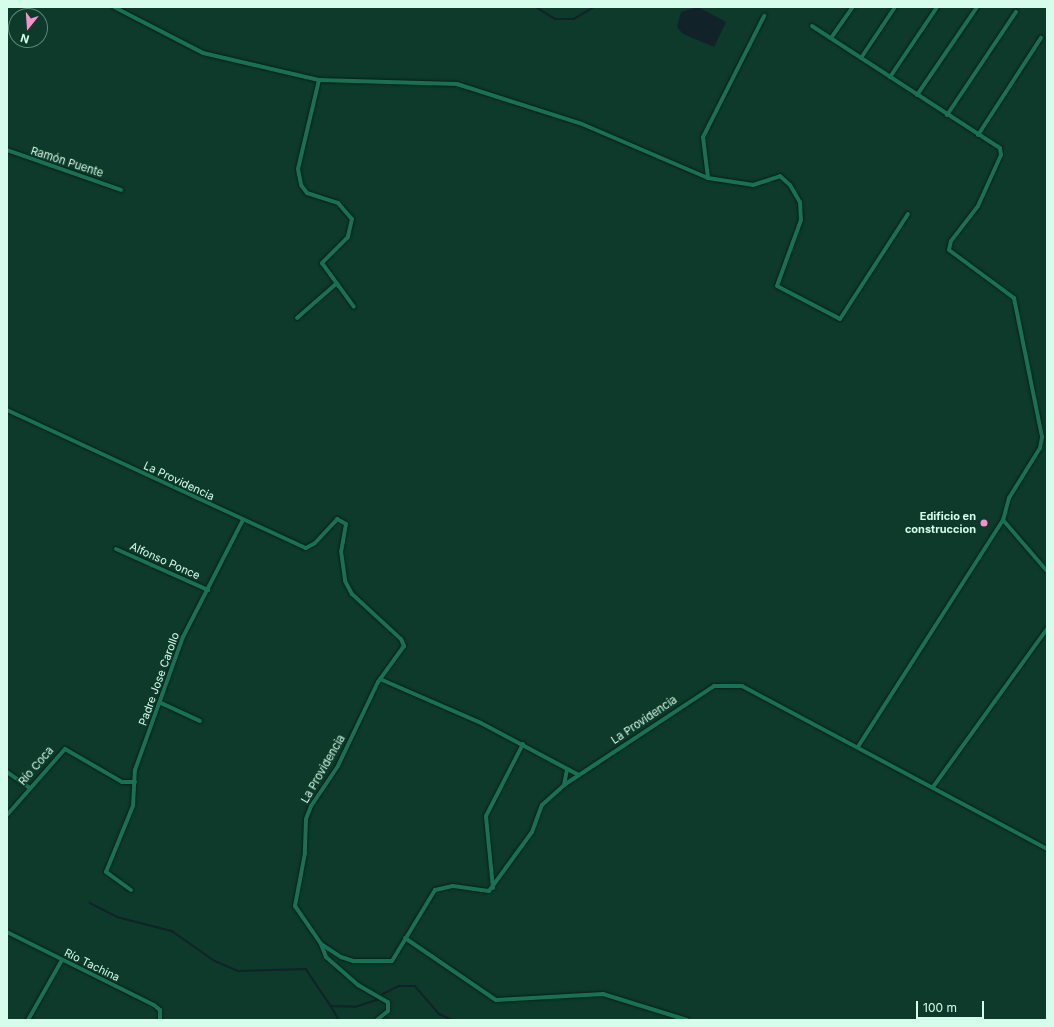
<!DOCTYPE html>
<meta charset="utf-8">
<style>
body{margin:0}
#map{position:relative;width:1054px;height:1027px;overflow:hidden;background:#0d3a2a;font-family:Inter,sans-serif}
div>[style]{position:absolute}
.water>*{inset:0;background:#122229}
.stream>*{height:1.5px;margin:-0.75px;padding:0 0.75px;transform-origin:0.75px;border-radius:0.75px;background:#122229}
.roads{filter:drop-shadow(0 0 1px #051e15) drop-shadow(0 0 1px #051e15)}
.minor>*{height:4px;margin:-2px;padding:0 2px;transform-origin:2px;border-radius:2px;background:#187154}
.dots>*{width:11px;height:11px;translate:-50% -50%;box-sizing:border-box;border:2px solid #0d3a2a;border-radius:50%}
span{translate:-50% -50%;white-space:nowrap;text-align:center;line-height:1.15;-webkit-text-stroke:3px #0d3a2a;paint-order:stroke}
.street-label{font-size:11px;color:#d6fdeb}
.poi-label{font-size:11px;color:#d6fdeb;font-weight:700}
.right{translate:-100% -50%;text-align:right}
.frame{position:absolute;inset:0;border:8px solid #d6fdeb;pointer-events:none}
.north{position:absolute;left:8px;top:8px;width:40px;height:40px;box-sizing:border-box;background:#0d3a2a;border:1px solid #5d8877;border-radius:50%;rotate:197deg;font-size:11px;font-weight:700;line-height:16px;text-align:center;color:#d6fdeb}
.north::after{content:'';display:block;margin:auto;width:14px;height:18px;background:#f890cb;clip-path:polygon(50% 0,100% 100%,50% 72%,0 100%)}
.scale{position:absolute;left:916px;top:1001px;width:68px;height:18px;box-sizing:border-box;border:2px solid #d6fdeb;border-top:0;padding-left:5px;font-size:12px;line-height:14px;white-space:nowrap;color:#d6fdeb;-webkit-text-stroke:3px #0d3a2a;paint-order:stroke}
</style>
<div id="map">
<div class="water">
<div style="clip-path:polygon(698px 7px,726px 22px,714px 47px,683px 34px,677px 27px,681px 12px)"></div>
</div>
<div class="stream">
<div style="left:536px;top:7px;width:22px;rotate:32deg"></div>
<div style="left:555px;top:19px;width:19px"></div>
<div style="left:574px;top:19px;width:23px;rotate:-31deg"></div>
<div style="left:90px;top:903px;width:30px;rotate:27deg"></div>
<div style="left:117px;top:917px;width:57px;rotate:14.3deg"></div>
<div style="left:172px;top:931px;width:52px;rotate:34.9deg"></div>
<div style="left:215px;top:961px;width:26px;rotate:23deg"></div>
<div style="left:239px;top:971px;width:67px;rotate:-1.7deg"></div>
<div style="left:306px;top:969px;width:45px;rotate:56deg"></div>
<div style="left:331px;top:1006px;width:24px;rotate:2deg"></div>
<div style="left:355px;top:1007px;width:23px;rotate:-18deg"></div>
<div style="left:383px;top:994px;width:18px;rotate:-27deg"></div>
<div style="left:399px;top:986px;width:16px"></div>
<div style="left:415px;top:986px;width:37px;rotate:49deg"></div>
<div style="left:439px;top:1014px;width:15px;rotate:23deg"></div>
<div style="left:331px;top:1006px;width:16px;rotate:60deg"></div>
</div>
<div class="roads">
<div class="minor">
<div style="left:114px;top:7px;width:100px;rotate:27.3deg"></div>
<div style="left:203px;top:53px;width:119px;rotate:13.1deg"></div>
<div style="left:319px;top:80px;width:138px;rotate:1.7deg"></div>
<div style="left:457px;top:84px;width:131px;rotate:17.7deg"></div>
<div style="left:582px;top:124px;width:137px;rotate:23.2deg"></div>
<div style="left:708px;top:178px;width:46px;rotate:8.8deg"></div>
<div style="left:753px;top:185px;width:28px;rotate:-18deg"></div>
<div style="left:780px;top:176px;width:13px;rotate:42deg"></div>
<div style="left:790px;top:185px;width:20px;rotate:60deg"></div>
<div style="left:800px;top:202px;width:18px;rotate:87deg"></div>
<div style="left:801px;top:220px;width:70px;rotate:110deg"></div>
<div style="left:777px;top:286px;width:71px;rotate:27.6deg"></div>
<div style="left:840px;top:319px;width:125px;rotate:-57.1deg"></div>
<div style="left:812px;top:26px;width:224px;rotate:33deg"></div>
<div style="left:1000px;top:148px;width:7px;rotate:82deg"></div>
<div style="left:1001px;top:155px;width:56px;rotate:114.3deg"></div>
<div style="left:978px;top:206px;width:44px;rotate:127.6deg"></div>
<div style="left:951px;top:241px;width:9px;rotate:103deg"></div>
<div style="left:949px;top:250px;width:81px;rotate:36.4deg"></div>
<div style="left:1014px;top:298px;width:142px;rotate:78.6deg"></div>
<div style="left:1042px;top:437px;width:11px;rotate:100deg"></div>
<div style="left:1040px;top:448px;width:59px;rotate:121.8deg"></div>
<div style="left:1009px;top:498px;width:23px;rotate:105deg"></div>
<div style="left:1003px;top:520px;width:269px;rotate:122.6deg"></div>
<div style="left:831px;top:38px;width:38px;rotate:-55deg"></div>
<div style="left:861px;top:58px;width:61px;rotate:-56.3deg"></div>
<div style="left:890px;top:77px;width:84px;rotate:-56.1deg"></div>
<div style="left:319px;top:80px;width:91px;rotate:103.3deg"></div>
<div style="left:298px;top:169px;width:16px;rotate:79deg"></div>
<div style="left:301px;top:185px;width:10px;rotate:53deg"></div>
<div style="left:307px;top:193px;width:33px;rotate:18deg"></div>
<div style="left:338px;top:203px;width:21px;rotate:49deg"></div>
<div style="left:352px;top:219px;width:18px;rotate:103deg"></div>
<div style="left:348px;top:237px;width:37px;rotate:135deg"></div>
<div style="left:322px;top:263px;width:54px;rotate:54deg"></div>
<div style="left:917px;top:95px;width:107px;rotate:-55.7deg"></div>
<div style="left:947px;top:115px;width:124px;rotate:-56.2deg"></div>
<div style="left:978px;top:135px;width:116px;rotate:-57deg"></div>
<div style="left:7px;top:150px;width:121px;rotate:19.3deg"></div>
<div style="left:708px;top:178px;width:41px;rotate:-97deg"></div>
<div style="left:703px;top:137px;width:136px;rotate:-63.2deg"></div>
<div style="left:297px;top:318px;width:52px;rotate:-41.1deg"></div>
<div style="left:7px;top:410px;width:329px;rotate:24.8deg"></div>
<div style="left:306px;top:548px;width:10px;rotate:-29deg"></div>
<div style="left:315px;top:543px;width:33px;rotate:-47deg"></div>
<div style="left:337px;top:519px;width:10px;rotate:29deg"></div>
<div style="left:346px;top:524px;width:27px;rotate:100deg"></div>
<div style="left:341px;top:551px;width:30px;rotate:82deg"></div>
<div style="left:345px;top:581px;width:15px;rotate:62deg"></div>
<div style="left:352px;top:594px;width:67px;rotate:42.6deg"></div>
<div style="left:401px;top:639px;width:8px;rotate:67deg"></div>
<div style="left:404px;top:646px;width:44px;rotate:125.8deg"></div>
<div style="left:378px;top:682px;width:93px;rotate:115.5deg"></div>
<div style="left:338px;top:766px;width:48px;rotate:124deg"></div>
<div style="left:311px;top:806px;width:14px;rotate:111deg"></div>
<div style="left:306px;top:819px;width:34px;rotate:92deg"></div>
<div style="left:305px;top:853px;width:54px;rotate:100.7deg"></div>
<div style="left:295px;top:906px;width:46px;rotate:55.6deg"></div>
<div style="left:321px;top:944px;width:24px;rotate:33deg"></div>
<div style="left:341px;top:957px;width:13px;rotate:18deg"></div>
<div style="left:353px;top:961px;width:39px"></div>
<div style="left:392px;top:961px;width:83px;rotate:-58.8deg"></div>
<div style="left:435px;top:890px;width:18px;rotate:-13deg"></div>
<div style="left:453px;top:886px;width:36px;rotate:8deg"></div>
<div style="left:489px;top:891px;width:73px;rotate:-53.9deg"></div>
<div style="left:532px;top:832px;width:29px;rotate:-70deg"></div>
<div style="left:542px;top:805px;width:30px;rotate:-42deg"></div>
<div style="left:564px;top:785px;width:180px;rotate:-33.4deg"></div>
<div style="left:714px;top:686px;width:28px"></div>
<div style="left:742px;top:686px;width:346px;rotate:28.1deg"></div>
<div style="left:1003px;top:520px;width:67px;rotate:49.2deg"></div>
<div style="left:116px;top:549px;width:101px;rotate:24deg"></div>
<div style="left:380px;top:679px;width:110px;rotate:23.5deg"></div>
<div style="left:481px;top:723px;width:111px;rotate:28deg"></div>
<div style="left:161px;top:703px;width:43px;rotate:24.8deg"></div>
<div style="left:7px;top:772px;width:28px;rotate:35deg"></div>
<div style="left:564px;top:785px;width:16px;rotate:-79deg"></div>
<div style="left:933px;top:787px;width:195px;rotate:-54.2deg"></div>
<div style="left:7px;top:815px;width:88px;rotate:-48.7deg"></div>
<div style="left:65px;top:749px;width:66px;rotate:30.1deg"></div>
<div style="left:122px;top:782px;width:13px"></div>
<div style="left:493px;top:888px;width:72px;rotate:-95.6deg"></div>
<div style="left:486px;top:816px;width:81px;rotate:-62.8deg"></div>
<div style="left:131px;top:890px;width:31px;rotate:-144deg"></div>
<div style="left:106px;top:872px;width:71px;rotate:-67.8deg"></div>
<div style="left:133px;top:806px;width:36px;rotate:-87deg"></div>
<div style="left:135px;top:770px;width:141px;rotate:-70.2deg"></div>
<div style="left:183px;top:637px;width:131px;rotate:-62.9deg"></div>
<div style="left:7px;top:932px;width:164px;rotate:26.4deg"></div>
<div style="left:154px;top:1005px;width:8px;rotate:40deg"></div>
<div style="left:160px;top:1010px;width:10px;rotate:90deg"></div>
<div style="left:405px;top:938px;width:110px;rotate:34.3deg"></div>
<div style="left:496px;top:1000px;width:107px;rotate:-3.2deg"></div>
<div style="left:603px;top:994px;width:88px;rotate:17.2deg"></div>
<div style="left:321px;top:944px;width:14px;rotate:69deg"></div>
<div style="left:326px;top:957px;width:43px;rotate:41.2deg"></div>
<div style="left:358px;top:985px;width:34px;rotate:30deg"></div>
<div style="left:388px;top:1002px;width:9px;rotate:90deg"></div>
<div style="left:388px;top:1011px;width:14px;rotate:141deg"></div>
<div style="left:28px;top:1020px;width:69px;rotate:-60.5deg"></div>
</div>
</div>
<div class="dots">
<div style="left:984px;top:523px;background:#f890cb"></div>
</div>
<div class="street-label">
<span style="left:67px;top:162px;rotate:18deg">Ramón Puente</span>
<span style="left:179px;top:481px;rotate:25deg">La Providencia</span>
<span style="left:165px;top:561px;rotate:24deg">Alfonso Ponce</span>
<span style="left:159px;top:679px;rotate:-70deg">Padre Jose Carollo</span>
<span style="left:644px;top:720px;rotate:-34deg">La Providencia</span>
<span style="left:36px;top:766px;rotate:-49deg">Río Coca</span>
<span style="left:323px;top:769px;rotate:-60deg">La Providencia</span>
<span style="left:92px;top:965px;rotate:26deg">Río Tachina</span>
</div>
<div class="poi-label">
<span class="right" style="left:976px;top:523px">Edificio en<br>construccion</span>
</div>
<div class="frame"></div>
<div class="north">N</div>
<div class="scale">100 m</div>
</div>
